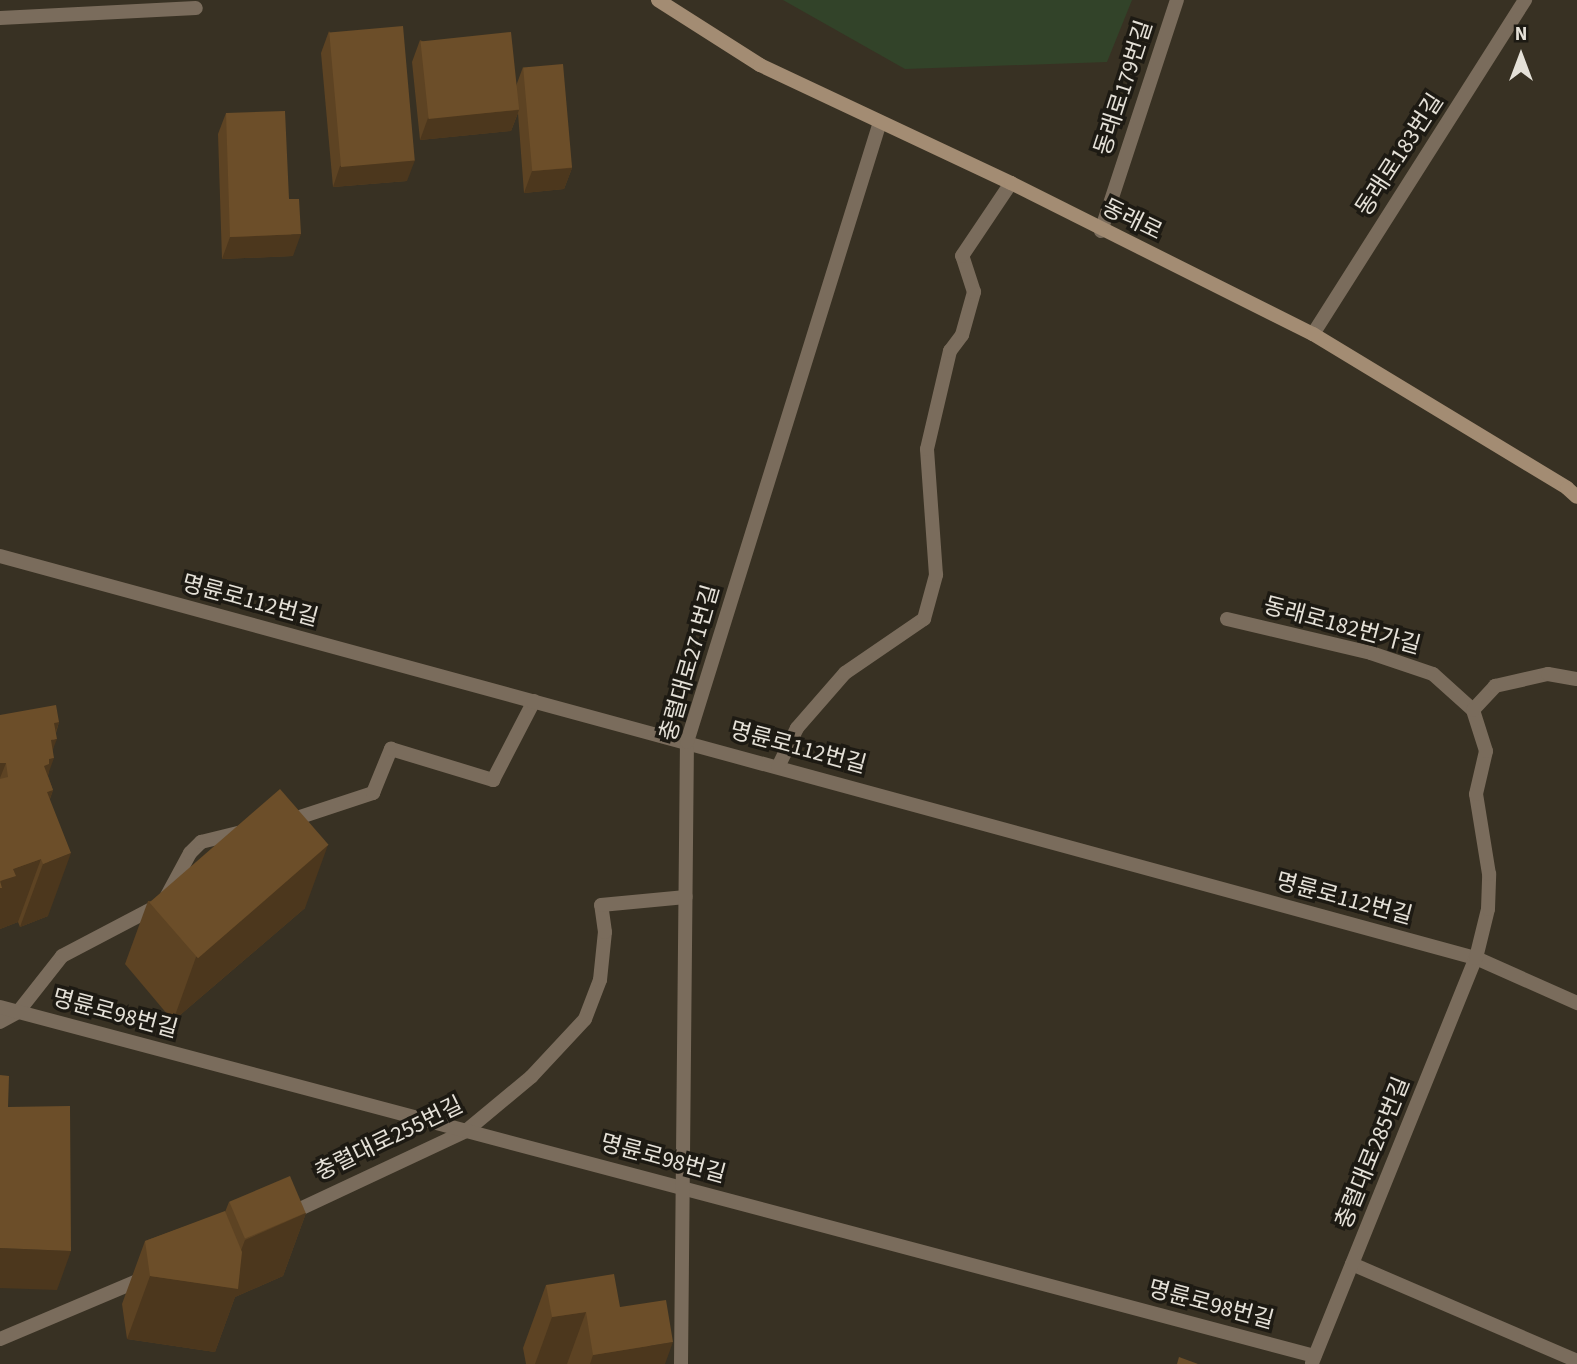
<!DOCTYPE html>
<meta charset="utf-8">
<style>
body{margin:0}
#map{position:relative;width:1577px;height:1364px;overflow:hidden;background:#383123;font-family:"Source Sans 3","Noto Sans KR",sans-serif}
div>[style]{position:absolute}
.green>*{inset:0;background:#324329}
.lane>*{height:14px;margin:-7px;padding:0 7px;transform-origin:7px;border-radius:7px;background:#7a6c5c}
.street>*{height:14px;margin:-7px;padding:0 7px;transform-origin:7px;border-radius:7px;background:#7a6c5c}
.secondary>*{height:14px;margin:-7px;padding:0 7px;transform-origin:7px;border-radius:7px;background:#a38c73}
.wall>*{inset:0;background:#5d4323}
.shaded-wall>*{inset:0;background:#4c371d}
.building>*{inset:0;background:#6c4e29;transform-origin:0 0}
span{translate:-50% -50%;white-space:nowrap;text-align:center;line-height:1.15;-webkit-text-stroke:7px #1d1a13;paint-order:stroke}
.street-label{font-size:23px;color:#e5e1d8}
.north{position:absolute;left:1486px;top:21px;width:70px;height:70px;-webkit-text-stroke:5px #1d1a13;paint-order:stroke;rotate:0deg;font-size:19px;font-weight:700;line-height:28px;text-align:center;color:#e5e1d8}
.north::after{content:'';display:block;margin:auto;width:24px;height:32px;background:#e5e1d8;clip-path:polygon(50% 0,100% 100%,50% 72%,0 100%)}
</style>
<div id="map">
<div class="green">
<div style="clip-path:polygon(783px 0,1132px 0,1107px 62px,905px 69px)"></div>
</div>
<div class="lane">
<div style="left:285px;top:822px;width:93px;rotate:-18.2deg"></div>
<div style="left:373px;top:793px;width:48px;rotate:-67.8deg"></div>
<div style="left:391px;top:749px;width:107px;rotate:16.9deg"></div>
<div style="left:493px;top:780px;width:89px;rotate:-62.6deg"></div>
<div style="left:0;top:1022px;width:21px;rotate:-29deg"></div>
<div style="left:18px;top:1012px;width:71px;rotate:-51.8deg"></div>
<div style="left:62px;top:956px;width:114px;rotate:-27.7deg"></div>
<div style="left:163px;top:903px;width:57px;rotate:-61.6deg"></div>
<div style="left:190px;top:853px;width:16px;rotate:-45deg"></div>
<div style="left:201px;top:842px;width:42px;rotate:-13.7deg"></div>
<div style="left:287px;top:1215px;width:198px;rotate:-25.1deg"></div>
<div style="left:466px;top:1131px;width:85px;rotate:-39.7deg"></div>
<div style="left:531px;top:1077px;width:79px;rotate:-47deg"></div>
<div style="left:585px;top:1019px;width:42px;rotate:-69deg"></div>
<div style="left:600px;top:980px;width:48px;rotate:-84.1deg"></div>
<div style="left:605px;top:932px;width:27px;rotate:-98deg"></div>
<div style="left:601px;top:905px;width:85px;rotate:-5.4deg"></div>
<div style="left:1352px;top:1264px;width:245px;rotate:23.3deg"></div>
<div style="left:0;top:1339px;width:160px;rotate:-22.9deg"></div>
</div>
<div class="street">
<div style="left:0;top:18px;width:196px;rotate:-2.9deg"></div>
<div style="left:1101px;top:231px;width:243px;rotate:-71.8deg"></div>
<div style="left:1313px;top:334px;width:396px;rotate:-57.6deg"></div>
<div style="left:0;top:556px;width:1530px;rotate:15.24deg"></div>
<div style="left:1476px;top:958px;width:111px;rotate:24deg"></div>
<div style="left:1227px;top:619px;width:148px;rotate:13.3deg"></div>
<div style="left:1371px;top:653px;width:65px;rotate:18.7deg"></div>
<div style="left:1433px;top:674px;width:54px;rotate:42deg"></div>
<div style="left:778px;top:767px;width:43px;rotate:-64deg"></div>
<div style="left:797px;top:728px;width:73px;rotate:-48.9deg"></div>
<div style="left:845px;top:673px;width:96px;rotate:-34.4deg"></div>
<div style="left:924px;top:619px;width:46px;rotate:-74.7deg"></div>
<div style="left:936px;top:575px;width:126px;rotate:-94.1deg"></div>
<div style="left:927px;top:449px;width:101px;rotate:-76.8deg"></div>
<div style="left:950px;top:351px;width:20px;rotate:-53deg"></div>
<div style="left:962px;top:335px;width:45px;rotate:-74.4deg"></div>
<div style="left:974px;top:292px;width:38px;rotate:-108deg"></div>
<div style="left:962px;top:256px;width:88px;rotate:-56.1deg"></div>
<div style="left:0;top:1007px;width:1360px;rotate:14.87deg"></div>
<div style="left:1312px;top:1363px;width:437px;rotate:-68deg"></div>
<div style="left:1476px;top:958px;width:50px;rotate:-76.2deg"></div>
<div style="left:1488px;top:909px;width:35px;rotate:-88deg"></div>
<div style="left:1489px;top:874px;width:81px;rotate:-99.2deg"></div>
<div style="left:1476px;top:794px;width:44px;rotate:-76.9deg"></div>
<div style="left:1486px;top:751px;width:43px;rotate:-107.6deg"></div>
<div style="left:1473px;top:710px;width:33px;rotate:-47deg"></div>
<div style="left:1495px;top:686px;width:54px;rotate:-12.8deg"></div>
<div style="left:1548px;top:674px;width:29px;rotate:10deg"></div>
<div style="left:681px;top:1364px;width:622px;rotate:-89.45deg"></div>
<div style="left:687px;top:742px;width:649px;rotate:-72.71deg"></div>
</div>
<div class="secondary">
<div style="left:658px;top:0;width:121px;rotate:32.5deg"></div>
<div style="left:760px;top:65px;width:277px;rotate:25.2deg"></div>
<div style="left:1011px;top:183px;width:338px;rotate:26.6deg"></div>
<div style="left:1313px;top:334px;width:297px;rotate:31.2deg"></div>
<div style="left:1567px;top:488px;width:13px;rotate:42deg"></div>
</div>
<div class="wall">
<div style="clip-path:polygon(329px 31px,407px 181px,333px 187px,321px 53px)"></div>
<div style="clip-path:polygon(420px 40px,516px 86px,523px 67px,572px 168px,564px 189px,524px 193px,518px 113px,511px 131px,420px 140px,412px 62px)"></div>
<div style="clip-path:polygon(226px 113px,289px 199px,293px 256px,222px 259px,218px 134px)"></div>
<div style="clip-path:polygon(0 715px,59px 722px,56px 733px,48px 776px,53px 790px,50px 799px,48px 916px,20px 927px,18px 922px,0 929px)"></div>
<div style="clip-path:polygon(148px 901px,305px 908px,173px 1021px,125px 964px)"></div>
<div style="clip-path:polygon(229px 1202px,306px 1213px,283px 1276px,235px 1297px,215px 1352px,127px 1339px,122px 1304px,145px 1241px,225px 1212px)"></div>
<div style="clip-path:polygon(546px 1285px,620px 1307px,665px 1364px,526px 1364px,523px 1348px)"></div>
</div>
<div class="shaded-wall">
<div style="clip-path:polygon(519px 110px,511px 131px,420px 140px,428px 118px)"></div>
<div style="clip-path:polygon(415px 160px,407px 181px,333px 187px,340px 166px)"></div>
<div style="clip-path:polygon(572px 168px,564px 189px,524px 193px,532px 171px)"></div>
<div style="clip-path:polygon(301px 234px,293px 256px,222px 259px,230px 237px)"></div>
<div style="clip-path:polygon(59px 722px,53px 740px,57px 739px,49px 759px,54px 758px,31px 821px,54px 723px)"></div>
<div style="clip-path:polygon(0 763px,6px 763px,0 778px)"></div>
<div style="clip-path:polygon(53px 790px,30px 853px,47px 792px)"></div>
<div style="clip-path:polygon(328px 845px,305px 908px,173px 1021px,196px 957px)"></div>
<div style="clip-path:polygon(71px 853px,48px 916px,20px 927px,43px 864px)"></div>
<div style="clip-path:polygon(41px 859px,18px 922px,0 929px,0 882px,13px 869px)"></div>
<div style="clip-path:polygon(306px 1213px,283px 1276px,235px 1297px,215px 1352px,127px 1339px,150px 1276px,227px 1287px,245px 1240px)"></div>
<div style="clip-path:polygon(0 1248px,71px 1251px,57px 1290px,0 1288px)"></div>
<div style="clip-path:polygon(586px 1312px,567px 1364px,535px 1364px,552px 1317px)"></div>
<div style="clip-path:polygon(673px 1342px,665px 1364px,590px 1364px,593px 1355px)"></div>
</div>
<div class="building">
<div style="left:403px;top:26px;width:135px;height:74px;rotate:85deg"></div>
<div style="left:511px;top:32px;width:78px;height:91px;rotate:84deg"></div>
<div style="left:563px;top:64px;width:104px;height:40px;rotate:85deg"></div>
<div style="clip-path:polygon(285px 111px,289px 199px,299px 199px,301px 234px,230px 237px,226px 113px)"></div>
<div style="clip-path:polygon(56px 705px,59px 722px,54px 723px,57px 739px,51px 740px,54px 758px,49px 759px,49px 764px,44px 766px,53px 790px,47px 792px,71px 853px,43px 864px,41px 859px,13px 869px,16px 876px,0 881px,2px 888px,0 888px,0 779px,8px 777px,6px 763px,0 763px,0 715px)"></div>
<div style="left:280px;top:789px;width:74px;height:173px;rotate:49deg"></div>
<div style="clip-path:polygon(0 1075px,9px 1076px,8px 1107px,70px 1106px,71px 1251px,0 1248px)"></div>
<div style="left:290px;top:1176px;width:40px;height:66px;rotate:67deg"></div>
<div style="clip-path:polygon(225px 1211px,242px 1252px,238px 1289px,150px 1276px,145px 1241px)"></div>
<div style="clip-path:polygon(614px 1274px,620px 1307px,666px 1300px,673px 1342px,593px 1355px,586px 1312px,552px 1317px,546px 1285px)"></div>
<div style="clip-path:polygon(1179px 1357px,1198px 1364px,1177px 1364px)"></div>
</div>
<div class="street-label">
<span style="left:1124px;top:88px;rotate:-72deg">동래로179번길</span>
<span style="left:1400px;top:155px;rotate:-57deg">동래로183번길</span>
<span style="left:1132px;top:220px;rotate:26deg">동래로</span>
<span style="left:250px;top:601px;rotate:15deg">명륜로112번길</span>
<span style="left:1342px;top:626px;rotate:15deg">동래로182번가길</span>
<span style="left:690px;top:663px;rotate:-74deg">충렬대로271번길</span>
<span style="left:798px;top:748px;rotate:15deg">명륜로112번길</span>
<span style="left:1344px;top:899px;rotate:15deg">명륜로112번길</span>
<span style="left:115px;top:1014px;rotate:15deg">명륜로98번길</span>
<span style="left:389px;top:1139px;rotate:-26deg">충렬대로255번길</span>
<span style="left:1373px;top:1153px;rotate:-68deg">충렬대로285번길</span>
<span style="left:663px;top:1159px;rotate:15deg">명륜로98번길</span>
<span style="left:1211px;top:1305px;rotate:15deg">명륜로98번길</span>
</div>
<div class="north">N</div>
</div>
